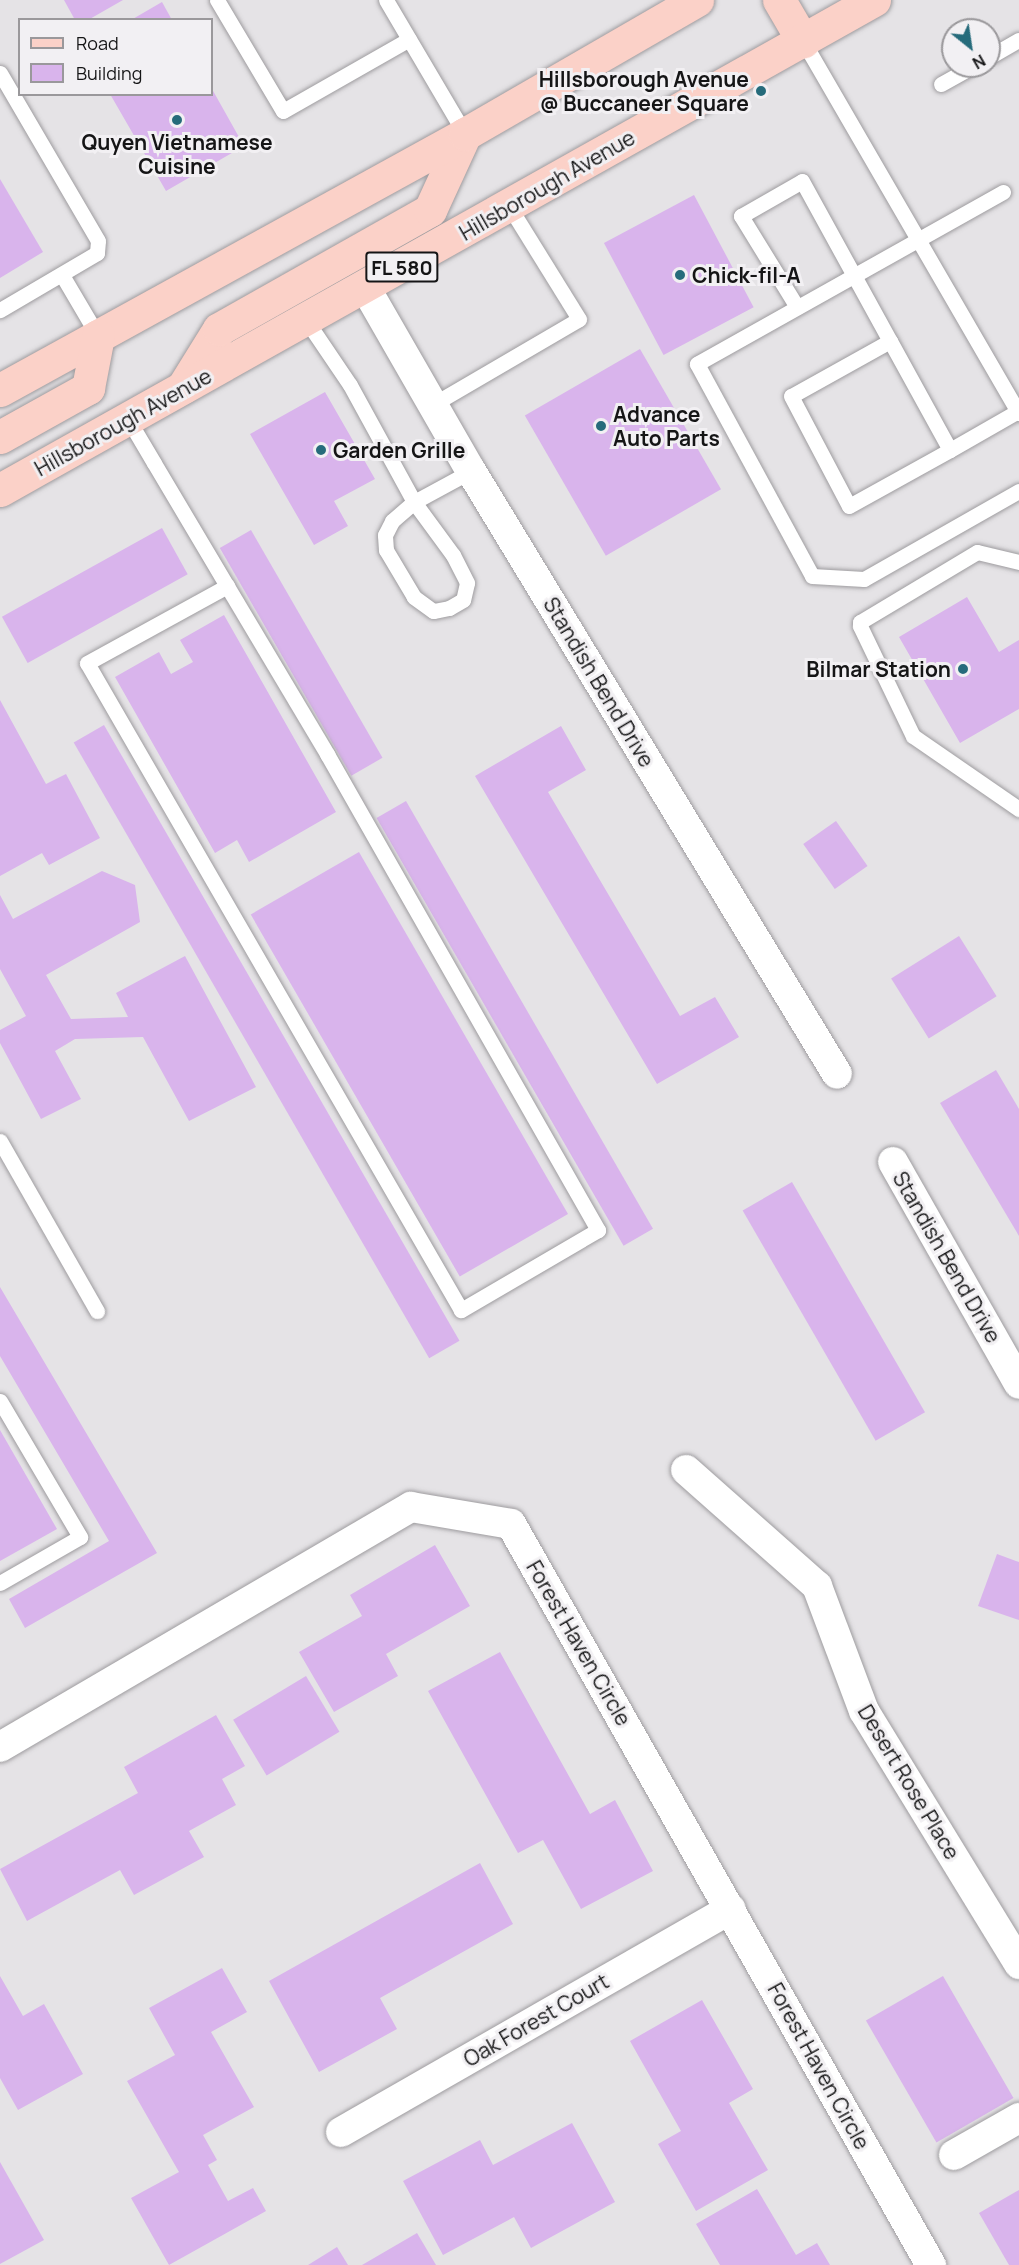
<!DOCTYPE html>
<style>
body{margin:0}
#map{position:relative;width:1019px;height:2265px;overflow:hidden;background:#e5e3e6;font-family:Manrope,sans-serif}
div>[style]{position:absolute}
.building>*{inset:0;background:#d9b4ec;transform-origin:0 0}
.roads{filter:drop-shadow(0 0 2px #9e9c9f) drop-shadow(0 0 2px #9e9c9f)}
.service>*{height:15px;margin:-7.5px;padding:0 7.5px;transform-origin:7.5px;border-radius:7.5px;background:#fff}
.minor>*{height:30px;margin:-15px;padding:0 15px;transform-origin:15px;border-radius:15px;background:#fff}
.primary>*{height:33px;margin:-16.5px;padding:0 16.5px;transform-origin:16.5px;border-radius:16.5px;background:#fbd1c8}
.dots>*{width:16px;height:16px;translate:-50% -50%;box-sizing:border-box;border:3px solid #f2f0f3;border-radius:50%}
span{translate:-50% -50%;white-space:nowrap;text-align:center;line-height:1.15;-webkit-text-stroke:6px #f2f0f3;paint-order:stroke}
.shield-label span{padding:2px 4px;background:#f2f0f3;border:2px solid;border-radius:4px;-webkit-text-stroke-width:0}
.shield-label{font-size:20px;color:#151516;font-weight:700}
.poi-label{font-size:21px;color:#151516;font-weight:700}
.right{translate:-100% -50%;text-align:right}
.left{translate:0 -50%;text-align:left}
.street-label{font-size:21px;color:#151516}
.legend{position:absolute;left:18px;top:18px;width:195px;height:78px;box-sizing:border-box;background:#f2f0f3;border:2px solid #9a989b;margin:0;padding:8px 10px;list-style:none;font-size:18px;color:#151516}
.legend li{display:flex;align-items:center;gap:12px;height:30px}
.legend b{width:30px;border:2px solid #9a989b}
.north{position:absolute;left:941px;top:18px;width:60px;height:60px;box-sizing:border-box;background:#f2f0f3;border:2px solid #9a989b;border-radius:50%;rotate:150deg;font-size:16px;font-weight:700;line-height:24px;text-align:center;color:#151516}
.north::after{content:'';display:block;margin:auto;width:21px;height:27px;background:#266b7b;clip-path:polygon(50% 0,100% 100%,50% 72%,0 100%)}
</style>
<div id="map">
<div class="building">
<div style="clip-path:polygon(64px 0,123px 0,88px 20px,75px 20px)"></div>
<div style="clip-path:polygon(162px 2px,172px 20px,131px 20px)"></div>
<div style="clip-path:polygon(212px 89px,244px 146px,166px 191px,110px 94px,212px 94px)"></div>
<div style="clip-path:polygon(0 179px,43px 252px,0 278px)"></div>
<div style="left:694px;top:195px;width:127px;height:102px;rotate:62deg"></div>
<div style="left:640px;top:349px;width:162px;height:133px;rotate:60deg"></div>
<div style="clip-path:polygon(325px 392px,375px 479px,334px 501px,348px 526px,314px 545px,250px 434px)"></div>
<div style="left:162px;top:528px;width:53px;height:183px;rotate:61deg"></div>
<div style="left:251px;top:530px;width:263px;height:36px;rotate:60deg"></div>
<div style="clip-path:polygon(967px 597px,999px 652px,1019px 640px,1019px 709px,960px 743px,899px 637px)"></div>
<div style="clip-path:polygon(224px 615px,336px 812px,249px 862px,237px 840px,215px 853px,115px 677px,159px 652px,171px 674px,193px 662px,180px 640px)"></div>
<div style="clip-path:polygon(0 700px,46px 784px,66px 774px,100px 838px,49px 865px,42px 853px,0 876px)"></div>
<div style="left:104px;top:725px;width:711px;height:35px;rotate:60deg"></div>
<div style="clip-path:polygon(561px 726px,586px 770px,548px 792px,680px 1016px,715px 997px,739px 1037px,657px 1084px,475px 776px)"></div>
<div style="left:406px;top:801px;width:494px;height:34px;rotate:60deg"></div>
<div style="left:836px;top:821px;width:55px;height:40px;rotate:55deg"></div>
<div style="left:359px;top:852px;width:418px;height:125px;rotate:60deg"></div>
<div style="clip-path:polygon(102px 871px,135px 885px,140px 922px,46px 975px,71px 1019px,128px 1017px,116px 993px,185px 956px,256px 1087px,189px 1121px,143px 1037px,75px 1039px,55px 1051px,81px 1099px,41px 1119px,0 1043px,0 1030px,26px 1016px,0 969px,0 895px,13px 919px)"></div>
<div style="left:959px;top:936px;width:71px;height:80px;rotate:58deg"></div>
<div style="clip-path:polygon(996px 1070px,1019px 1109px,1019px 1236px,940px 1103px)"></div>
<div style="left:792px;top:1182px;width:266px;height:57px;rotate:60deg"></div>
<div style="clip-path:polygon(0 1287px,157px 1553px,25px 1628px,9px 1599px,109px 1541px,0 1356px)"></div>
<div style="clip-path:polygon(0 1430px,57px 1529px,0 1561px)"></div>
<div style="clip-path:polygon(435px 1545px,470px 1606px,386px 1654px,398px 1676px,334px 1712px,299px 1652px,362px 1616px,350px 1595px)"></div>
<div style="clip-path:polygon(997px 1554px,1019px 1562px,1019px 1620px,978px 1606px)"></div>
<div style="clip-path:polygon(500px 1652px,590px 1814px,615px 1800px,653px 1871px,581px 1909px,543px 1840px,518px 1853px,428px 1691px)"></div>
<div style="left:306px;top:1676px;width:65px;height:85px;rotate:59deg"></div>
<div style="clip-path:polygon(216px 1715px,245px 1766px,222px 1779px,236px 1805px,189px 1831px,204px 1857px,134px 1895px,120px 1870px,27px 1921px,0 1869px,138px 1793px,124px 1767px)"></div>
<div style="clip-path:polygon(480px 1863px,513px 1924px,380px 1998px,397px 2029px,319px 2072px,269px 1981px)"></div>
<div style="clip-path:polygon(222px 1968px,247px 2012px,211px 2032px,254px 2107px,203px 2135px,217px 2160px,208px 2165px,228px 2201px,253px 2188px,266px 2211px,169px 2265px,131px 2198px,179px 2172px,127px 2081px,175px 2055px,149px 2008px)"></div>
<div style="clip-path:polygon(0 1976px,23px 2016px,44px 2004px,83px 2074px,18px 2110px,0 2078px)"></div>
<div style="left:943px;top:1976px;width:141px;height:89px;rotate:60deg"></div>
<div style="clip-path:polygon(702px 2000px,753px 2089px,729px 2103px,768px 2170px,696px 2211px,658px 2144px,681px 2131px,630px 2041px)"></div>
<div style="clip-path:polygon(572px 2123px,615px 2202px,531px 2248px,514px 2217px,443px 2255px,403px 2181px,480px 2140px,493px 2165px)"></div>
<div style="clip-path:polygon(0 2162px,44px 2240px,0 2264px)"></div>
<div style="clip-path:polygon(757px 2189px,796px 2255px,817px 2243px,830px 2265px,720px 2265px,696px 2224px)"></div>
<div style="clip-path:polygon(1019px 2190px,1019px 2265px,1009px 2265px,979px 2213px)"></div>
<div style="clip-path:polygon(417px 2233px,436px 2265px,362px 2265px)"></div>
<div style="clip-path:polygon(337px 2247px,348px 2265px,308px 2265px)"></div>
</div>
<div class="roads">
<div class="service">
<div style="left:217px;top:0;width:129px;rotate:59.3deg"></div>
<div style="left:283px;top:111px;width:145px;rotate:-29.7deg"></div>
<div style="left:386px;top:0;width:156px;rotate:59.5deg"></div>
<div style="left:803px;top:41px;width:430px;rotate:59.9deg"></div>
<div style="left:989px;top:57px;width:34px;rotate:-30deg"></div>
<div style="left:0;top:73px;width:194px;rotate:59.7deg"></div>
<div style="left:98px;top:241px;width:12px;rotate:95deg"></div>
<div style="left:97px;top:253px;width:113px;rotate:149.6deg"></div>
<div style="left:941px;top:84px;width:37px;rotate:-29deg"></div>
<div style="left:1003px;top:192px;width:351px;rotate:150.7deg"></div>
<div style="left:697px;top:364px;width:241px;rotate:61.5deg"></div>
<div style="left:812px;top:576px;width:52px;rotate:3.3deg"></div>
<div style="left:864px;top:579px;width:178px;rotate:-29.6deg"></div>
<div style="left:62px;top:275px;width:71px;rotate:59.5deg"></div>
<div style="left:797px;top:307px;width:107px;rotate:-121.6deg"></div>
<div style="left:741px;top:216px;width:70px;rotate:-29.8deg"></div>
<div style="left:802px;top:181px;width:183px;rotate:61.2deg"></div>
<div style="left:306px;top:320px;width:78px;rotate:55.9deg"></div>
<div style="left:350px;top:385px;width:133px;rotate:61.3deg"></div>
<div style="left:414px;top:502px;width:65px;rotate:-28.5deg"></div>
<div style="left:432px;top:405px;width:170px;rotate:-30.3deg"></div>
<div style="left:579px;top:319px;width:133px;rotate:-121.8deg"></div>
<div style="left:128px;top:419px;width:51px;rotate:59.4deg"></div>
<div style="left:154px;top:463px;width:143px;rotate:59.3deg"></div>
<div style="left:227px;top:586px;width:196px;rotate:59.2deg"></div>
<div style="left:327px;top:754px;width:548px;rotate:60.35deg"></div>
<div style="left:598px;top:1230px;width:159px;rotate:149.7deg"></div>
<div style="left:461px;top:1310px;width:747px;rotate:-120.03deg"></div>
<div style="left:87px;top:663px;width:160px;rotate:-28.8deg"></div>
<div style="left:950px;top:450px;width:124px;rotate:-118.8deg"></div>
<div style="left:890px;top:341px;width:113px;rotate:150.9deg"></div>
<div style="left:791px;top:396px;width:124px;rotate:62.2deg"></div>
<div style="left:849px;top:506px;width:115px;rotate:-29deg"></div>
<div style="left:950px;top:450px;width:78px;rotate:-29.8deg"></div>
<div style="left:414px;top:502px;width:66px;rotate:53.7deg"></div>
<div style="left:453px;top:555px;width:31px;rotate:63deg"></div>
<div style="left:467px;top:583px;width:17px;rotate:103deg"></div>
<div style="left:463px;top:600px;width:16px;rotate:150deg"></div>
<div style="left:449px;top:608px;width:16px;rotate:169deg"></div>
<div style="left:433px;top:611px;width:24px;rotate:-144deg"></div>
<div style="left:414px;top:597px;width:55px;rotate:-120.8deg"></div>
<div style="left:386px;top:550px;width:15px;rotate:-94deg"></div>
<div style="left:385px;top:535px;width:16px;rotate:-63deg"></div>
<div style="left:392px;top:521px;width:29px;rotate:-41deg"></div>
<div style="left:1019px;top:562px;width:43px;rotate:-166.6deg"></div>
<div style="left:977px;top:552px;width:136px;rotate:149.1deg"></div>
<div style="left:860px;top:622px;width:4px;rotate:90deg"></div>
<div style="left:860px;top:626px;width:122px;rotate:64.3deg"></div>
<div style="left:913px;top:736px;width:129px;rotate:34.6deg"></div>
<div style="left:0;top:1141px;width:196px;rotate:60.3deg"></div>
<div style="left:0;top:1401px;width:158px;rotate:59.5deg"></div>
<div style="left:80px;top:1537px;width:92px;rotate:150.1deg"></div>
</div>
<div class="minor">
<div style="left:365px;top:287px;width:212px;rotate:60.1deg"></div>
<div style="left:471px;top:471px;width:705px;rotate:58.74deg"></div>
<div style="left:893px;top:1162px;width:255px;rotate:60.4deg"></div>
<div style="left:686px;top:1470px;width:175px;rotate:41.5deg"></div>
<div style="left:817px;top:1586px;width:134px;rotate:69.4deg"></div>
<div style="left:864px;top:1711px;width:297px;rotate:58.5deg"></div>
<div style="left:0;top:1747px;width:476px;rotate:-30.3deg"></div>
<div style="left:411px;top:1507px;width:101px;rotate:9.6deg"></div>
<div style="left:511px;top:1524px;width:852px;rotate:60.46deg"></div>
<div style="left:341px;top:2132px;width:449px;rotate:-29.8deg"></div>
<div style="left:954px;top:2155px;width:75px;rotate:-29.6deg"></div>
</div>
<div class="primary">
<div style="left:779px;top:0;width:48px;rotate:59.7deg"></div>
<div style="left:183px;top:387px;width:68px;rotate:-58.2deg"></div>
<div style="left:219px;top:329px;width:242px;rotate:-29.4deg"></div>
<div style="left:430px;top:210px;width:84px;rotate:-65.3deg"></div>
<div style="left:0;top:390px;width:531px;rotate:-28.83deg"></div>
<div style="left:465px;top:134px;width:268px;rotate:-30deg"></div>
<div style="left:0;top:437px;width:101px;rotate:-29.1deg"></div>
<div style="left:88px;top:388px;width:53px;rotate:-79.1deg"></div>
<div style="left:0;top:490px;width:1002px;rotate:-29.28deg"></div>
</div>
</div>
<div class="dots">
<div style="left:761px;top:91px;background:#266b7b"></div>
<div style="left:177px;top:120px;background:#266b7b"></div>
<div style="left:680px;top:275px;background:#266b7b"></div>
<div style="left:601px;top:426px;background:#266b7b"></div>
<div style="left:321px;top:450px;background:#266b7b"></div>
<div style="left:963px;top:669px;background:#266b7b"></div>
</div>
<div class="shield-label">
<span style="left:402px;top:267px">FL 580</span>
</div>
<div class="poi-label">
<span class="right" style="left:749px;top:91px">Hillsborough Avenue<br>@ Buccaneer Square</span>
<span style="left:177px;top:154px">Quyen Vietnamese<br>Cuisine</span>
<span class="left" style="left:692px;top:275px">Chick-fil-A</span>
<span class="left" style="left:613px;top:426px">Advance<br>Auto Parts</span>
<span class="left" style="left:333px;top:450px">Garden Grille</span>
<span class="right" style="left:951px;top:669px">Bilmar Station</span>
</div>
<div class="street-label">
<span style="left:547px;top:185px;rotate:-30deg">Hillsborough Avenue</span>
<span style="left:123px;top:422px;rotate:-29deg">Hillsborough Avenue</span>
<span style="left:599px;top:682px;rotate:59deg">Standish Bend Drive</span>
<span style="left:947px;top:1257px;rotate:60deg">Standish Bend Drive</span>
<span style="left:579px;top:1643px;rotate:60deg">Forest Haven Circle</span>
<span style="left:909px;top:1782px;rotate:59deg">Desert Rose Place</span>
<span style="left:536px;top:2020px;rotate:-30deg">Oak Forest Court</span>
<span style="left:819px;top:2066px;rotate:61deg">Forest Haven Circle</span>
</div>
<ul class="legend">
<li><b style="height:8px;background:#fbd1c8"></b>Road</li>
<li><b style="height:16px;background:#d9b4ec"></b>Building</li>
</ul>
<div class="north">N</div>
</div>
